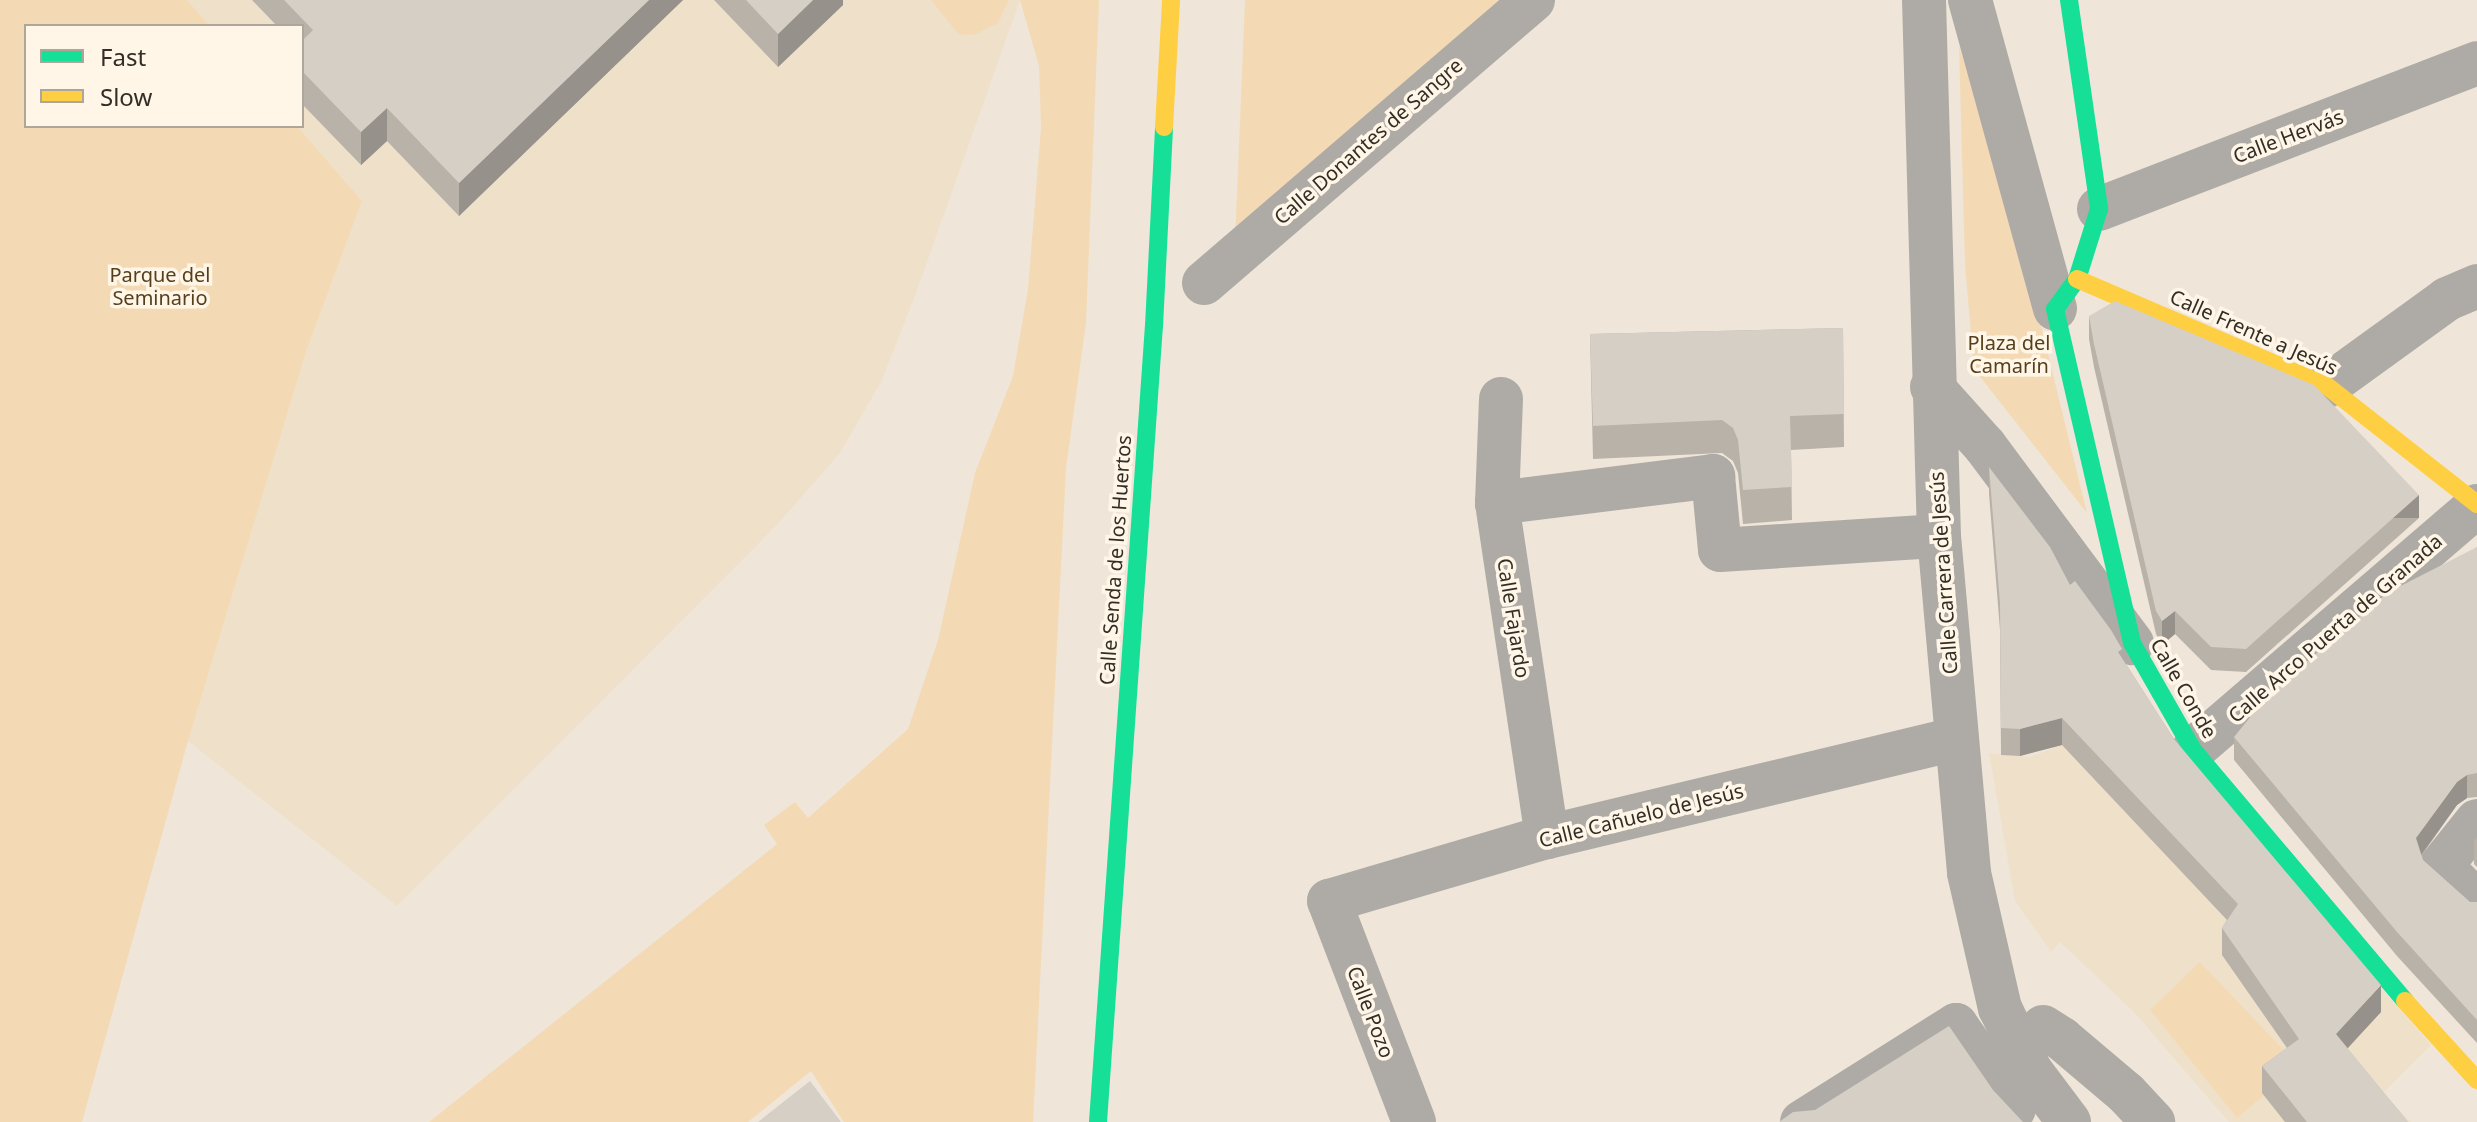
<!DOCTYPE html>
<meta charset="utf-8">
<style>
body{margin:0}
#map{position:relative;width:2477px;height:1122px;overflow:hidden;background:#efe6d9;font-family:"Noto Sans",sans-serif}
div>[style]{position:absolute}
.built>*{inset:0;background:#efe0ca}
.green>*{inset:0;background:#f3dab5}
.street>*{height:44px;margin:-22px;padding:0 22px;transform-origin:22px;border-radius:22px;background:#aeaba6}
.fast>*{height:18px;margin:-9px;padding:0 9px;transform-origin:9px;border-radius:9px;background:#16e098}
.slow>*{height:18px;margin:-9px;padding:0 9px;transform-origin:9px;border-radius:9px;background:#ffcf43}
.wall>*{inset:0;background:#b8b2a9}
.shaded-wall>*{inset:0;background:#96918a;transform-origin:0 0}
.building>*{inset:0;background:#d6cfc5}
span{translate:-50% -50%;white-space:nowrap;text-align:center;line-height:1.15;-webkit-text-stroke:7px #fff6e8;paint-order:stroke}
.street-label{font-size:20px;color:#332e25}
.park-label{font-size:20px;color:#563f1b}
.legend{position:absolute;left:24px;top:24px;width:280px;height:104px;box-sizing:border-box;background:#fff6e8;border:2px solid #ada69a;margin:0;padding:10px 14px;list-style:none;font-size:24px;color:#332e25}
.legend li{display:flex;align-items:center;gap:16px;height:40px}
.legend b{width:40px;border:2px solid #ada69a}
</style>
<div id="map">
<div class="built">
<div style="clip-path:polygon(187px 0,1020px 0,915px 296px,881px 382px,840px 453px,775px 527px,397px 906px,188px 741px,306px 352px,362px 201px,297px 126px,302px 126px,302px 26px,210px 26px)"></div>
<div style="clip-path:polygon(2142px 717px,2431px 1045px,2383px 1093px,2411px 1122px,2229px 1122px,2133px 1011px,2060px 942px,2051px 952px,2015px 901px,1989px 753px,2029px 757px)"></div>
</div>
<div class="green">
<div style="clip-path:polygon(0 0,187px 0,210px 26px,26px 26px,26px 126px,297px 126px,362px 201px,306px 352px,188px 741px,82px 1122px,0 1122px)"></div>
<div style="clip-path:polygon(931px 0,1009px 0,998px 23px,974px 35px,958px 34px)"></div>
<div style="clip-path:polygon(1020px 0,1099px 0,1086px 323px,1066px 468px,1033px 1122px,844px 1122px,811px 1071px,748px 1122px,429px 1122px,777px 844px,764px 825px,795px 802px,808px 818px,908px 729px,938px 640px,975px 473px,1013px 376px,1028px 289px,1041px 128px,1039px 66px)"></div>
<div style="clip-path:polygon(1245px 0,1515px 0,1235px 241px)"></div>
<div style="clip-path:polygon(1959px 46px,2014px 215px,2087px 513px,1974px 369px,1965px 265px)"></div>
<div style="clip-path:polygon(2200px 962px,2299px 1066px,2237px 1118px,2150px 1010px)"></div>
</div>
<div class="street">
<div style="left:1924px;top:0;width:536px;rotate:88.4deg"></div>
<div style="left:1939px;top:536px;width:338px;rotate:84.9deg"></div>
<div style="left:1969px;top:873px;width:139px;rotate:77.1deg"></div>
<div style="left:2000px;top:1008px;width:69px;rotate:64.2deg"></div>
<div style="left:2030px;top:1070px;width:65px;rotate:53.1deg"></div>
<div style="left:1970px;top:0;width:320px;rotate:74.6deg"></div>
<div style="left:2099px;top:209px;width:405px;rotate:-21.1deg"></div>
<div style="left:1204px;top:283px;width:434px;rotate:-40.7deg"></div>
<div style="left:2327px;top:386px;width:148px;rotate:-35.9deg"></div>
<div style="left:2447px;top:299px;width:33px;rotate:-23deg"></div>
<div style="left:1932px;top:387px;width:79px;rotate:48.1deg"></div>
<div style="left:1985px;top:446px;width:246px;rotate:53.3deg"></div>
<div style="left:1501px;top:399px;width:104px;rotate:92.2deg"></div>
<div style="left:1497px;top:503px;width:338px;rotate:81.5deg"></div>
<div style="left:1497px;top:503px;width:218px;rotate:-7.1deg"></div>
<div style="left:1713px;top:476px;width:74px;rotate:84.6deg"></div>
<div style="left:1720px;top:550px;width:219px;rotate:-3.7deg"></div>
<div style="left:2193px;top:750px;width:374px;rotate:-40.7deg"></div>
<div style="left:2477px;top:821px;width:58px;rotate:128.7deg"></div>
<div style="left:2441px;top:866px;width:51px;rotate:45deg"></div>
<div style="left:2043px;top:1027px;width:22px;rotate:32deg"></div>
<div style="left:2062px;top:1039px;width:84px;rotate:40.2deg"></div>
<div style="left:2126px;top:1093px;width:40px;rotate:47deg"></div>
<div style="left:1414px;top:1122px;width:237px;rotate:-111deg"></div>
<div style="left:1329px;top:901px;width:227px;rotate:-16.4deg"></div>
<div style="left:1547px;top:837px;width:420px;rotate:-13.5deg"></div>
<div style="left:1802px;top:1122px;width:182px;rotate:-32.2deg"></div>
<div style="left:1956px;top:1025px;width:102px;rotate:55.4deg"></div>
</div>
<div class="fast">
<div style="left:2069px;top:0;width:211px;rotate:81.8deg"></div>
<div style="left:2099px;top:209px;width:73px;rotate:107.4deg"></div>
<div style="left:2077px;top:279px;width:37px;rotate:126deg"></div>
<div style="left:2055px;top:309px;width:343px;rotate:77deg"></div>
<div style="left:2132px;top:643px;width:123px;rotate:60.3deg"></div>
<div style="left:2193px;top:750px;width:329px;rotate:49.8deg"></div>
<div style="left:1098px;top:1122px;width:798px;rotate:-85.98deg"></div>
<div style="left:1154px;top:326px;width:199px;rotate:-87.1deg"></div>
</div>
<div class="slow">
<div style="left:1164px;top:127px;width:127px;rotate:-86.8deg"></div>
<div style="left:2077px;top:279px;width:272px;rotate:23.2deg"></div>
<div style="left:2327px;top:386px;width:191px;rotate:38.2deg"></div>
<div style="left:2405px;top:1001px;width:107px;rotate:47.7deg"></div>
</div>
<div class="wall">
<div style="clip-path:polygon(252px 0,683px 0,459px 216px,387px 141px,361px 165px,302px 104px,302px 26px,277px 26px)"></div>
<div style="clip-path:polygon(714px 0,843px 0,843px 5px,778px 67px)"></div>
<div style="clip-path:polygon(2089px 316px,2419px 518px,2246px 672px,2211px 670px,2175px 634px,2162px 645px,2156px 634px,2094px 367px,2089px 339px)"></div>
<div style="clip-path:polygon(1843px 328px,1844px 447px,1791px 450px,1792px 520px,1743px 524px,1738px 473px,1733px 461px,1722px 453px,1593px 459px,1590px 334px)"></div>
<div style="clip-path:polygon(1989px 467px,2070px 585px,2122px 658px,2174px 739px,2381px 1012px,2347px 1048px,2408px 1122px,2285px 1122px,2262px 1093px,2262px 1066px,2287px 1048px,2222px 955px,2222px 928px,2227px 920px,2062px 745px,2020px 756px,2001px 755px,2000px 630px,1989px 494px)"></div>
<div style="clip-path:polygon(2477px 547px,2477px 797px,2467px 798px,2457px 805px,2422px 855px,2423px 860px,2470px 902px,2477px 902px,2477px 1043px,2397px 956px,2234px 760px,2234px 737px)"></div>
<div style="clip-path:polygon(2477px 837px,2477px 867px,2474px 864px,2474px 841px)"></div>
</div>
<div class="shaded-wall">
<div style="clip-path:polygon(649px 0,683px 0,459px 216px,459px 183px)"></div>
<div style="clip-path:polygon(813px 0,843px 0,843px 5px,778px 67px,778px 34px)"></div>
<div style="clip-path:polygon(387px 108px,387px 141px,361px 165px,361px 132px)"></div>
<div style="left:2419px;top:495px;width:23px;height:232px;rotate:90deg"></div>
<div style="clip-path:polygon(2175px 611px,2175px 634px,2162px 645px,2162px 621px)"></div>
<div style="clip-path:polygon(2062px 718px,2062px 745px,2020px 756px,2020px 729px)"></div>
<div style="clip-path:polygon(2467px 775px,2467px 798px,2457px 805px,2416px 862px,2416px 838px,2457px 782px)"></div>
<div style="clip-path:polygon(2381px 985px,2381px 1012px,2336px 1061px,2336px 1034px)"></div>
</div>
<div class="building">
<div style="clip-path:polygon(284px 0,649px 0,459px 183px,387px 108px,361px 132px,302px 71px,302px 41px,313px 30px)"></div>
<div style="clip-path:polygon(746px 0,813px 0,778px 34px)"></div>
<div style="clip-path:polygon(2115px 301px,2314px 385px,2419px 495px,2246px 649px,2211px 647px,2175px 611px,2162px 621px,2156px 611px,2094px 344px,2089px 316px)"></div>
<div style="clip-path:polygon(1843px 328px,1844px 414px,1790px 416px,1792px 487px,1743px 490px,1738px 440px,1733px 428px,1722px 420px,1593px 426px,1590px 334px)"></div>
<div style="clip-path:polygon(1989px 467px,2050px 547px,2070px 585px,2075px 581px,2111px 630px,2122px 649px,2118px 652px,2174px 739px,2381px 985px,2336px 1034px,2408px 1122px,2307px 1122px,2262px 1066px,2299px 1039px,2222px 928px,2238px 904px,2062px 718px,2020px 729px,2001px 728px,2000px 603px)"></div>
<div style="clip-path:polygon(2477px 547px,2477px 773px,2467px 775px,2457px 782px,2416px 838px,2423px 860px,2470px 902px,2477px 902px,2477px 1020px,2397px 932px,2234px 737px,2269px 694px,2387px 593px)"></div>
<div style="clip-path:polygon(1949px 1026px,1993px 1090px,2023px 1122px,1779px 1122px,1793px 1112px,1815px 1110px)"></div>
<div style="clip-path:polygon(810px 1081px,841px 1122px,758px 1122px)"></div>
</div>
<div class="street-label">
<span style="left:2288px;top:136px;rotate:-21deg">Calle Hervás</span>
<span style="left:1368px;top:141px;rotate:-41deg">Calle Donantes de Sangre</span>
<span style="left:2254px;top:332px;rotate:24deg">Calle Frente a Jesús</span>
<span style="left:1115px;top:560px;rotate:-86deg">Calle Senda de los Huertos</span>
<span style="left:1943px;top:573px;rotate:-94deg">Calle Carrera de Jesús</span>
<span style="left:1514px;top:618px;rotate:81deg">Calle Fajardo</span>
<span style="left:2335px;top:628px;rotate:-41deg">Calle Arco Puerta de Granada</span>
<span style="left:2184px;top:688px;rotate:60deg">Calle Conde</span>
<span style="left:1641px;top:815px;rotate:-14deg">Calle Cañuelo de Jesús</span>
<span style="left:1371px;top:1012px;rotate:69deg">Calle Pozo</span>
</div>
<div class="park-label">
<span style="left:160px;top:286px">Parque del<br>Seminario</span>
<span style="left:2009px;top:354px">Plaza del<br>Camarín</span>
</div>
<ul class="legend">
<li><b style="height:10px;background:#16e098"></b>Fast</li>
<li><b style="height:10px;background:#ffcf43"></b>Slow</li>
</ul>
</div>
